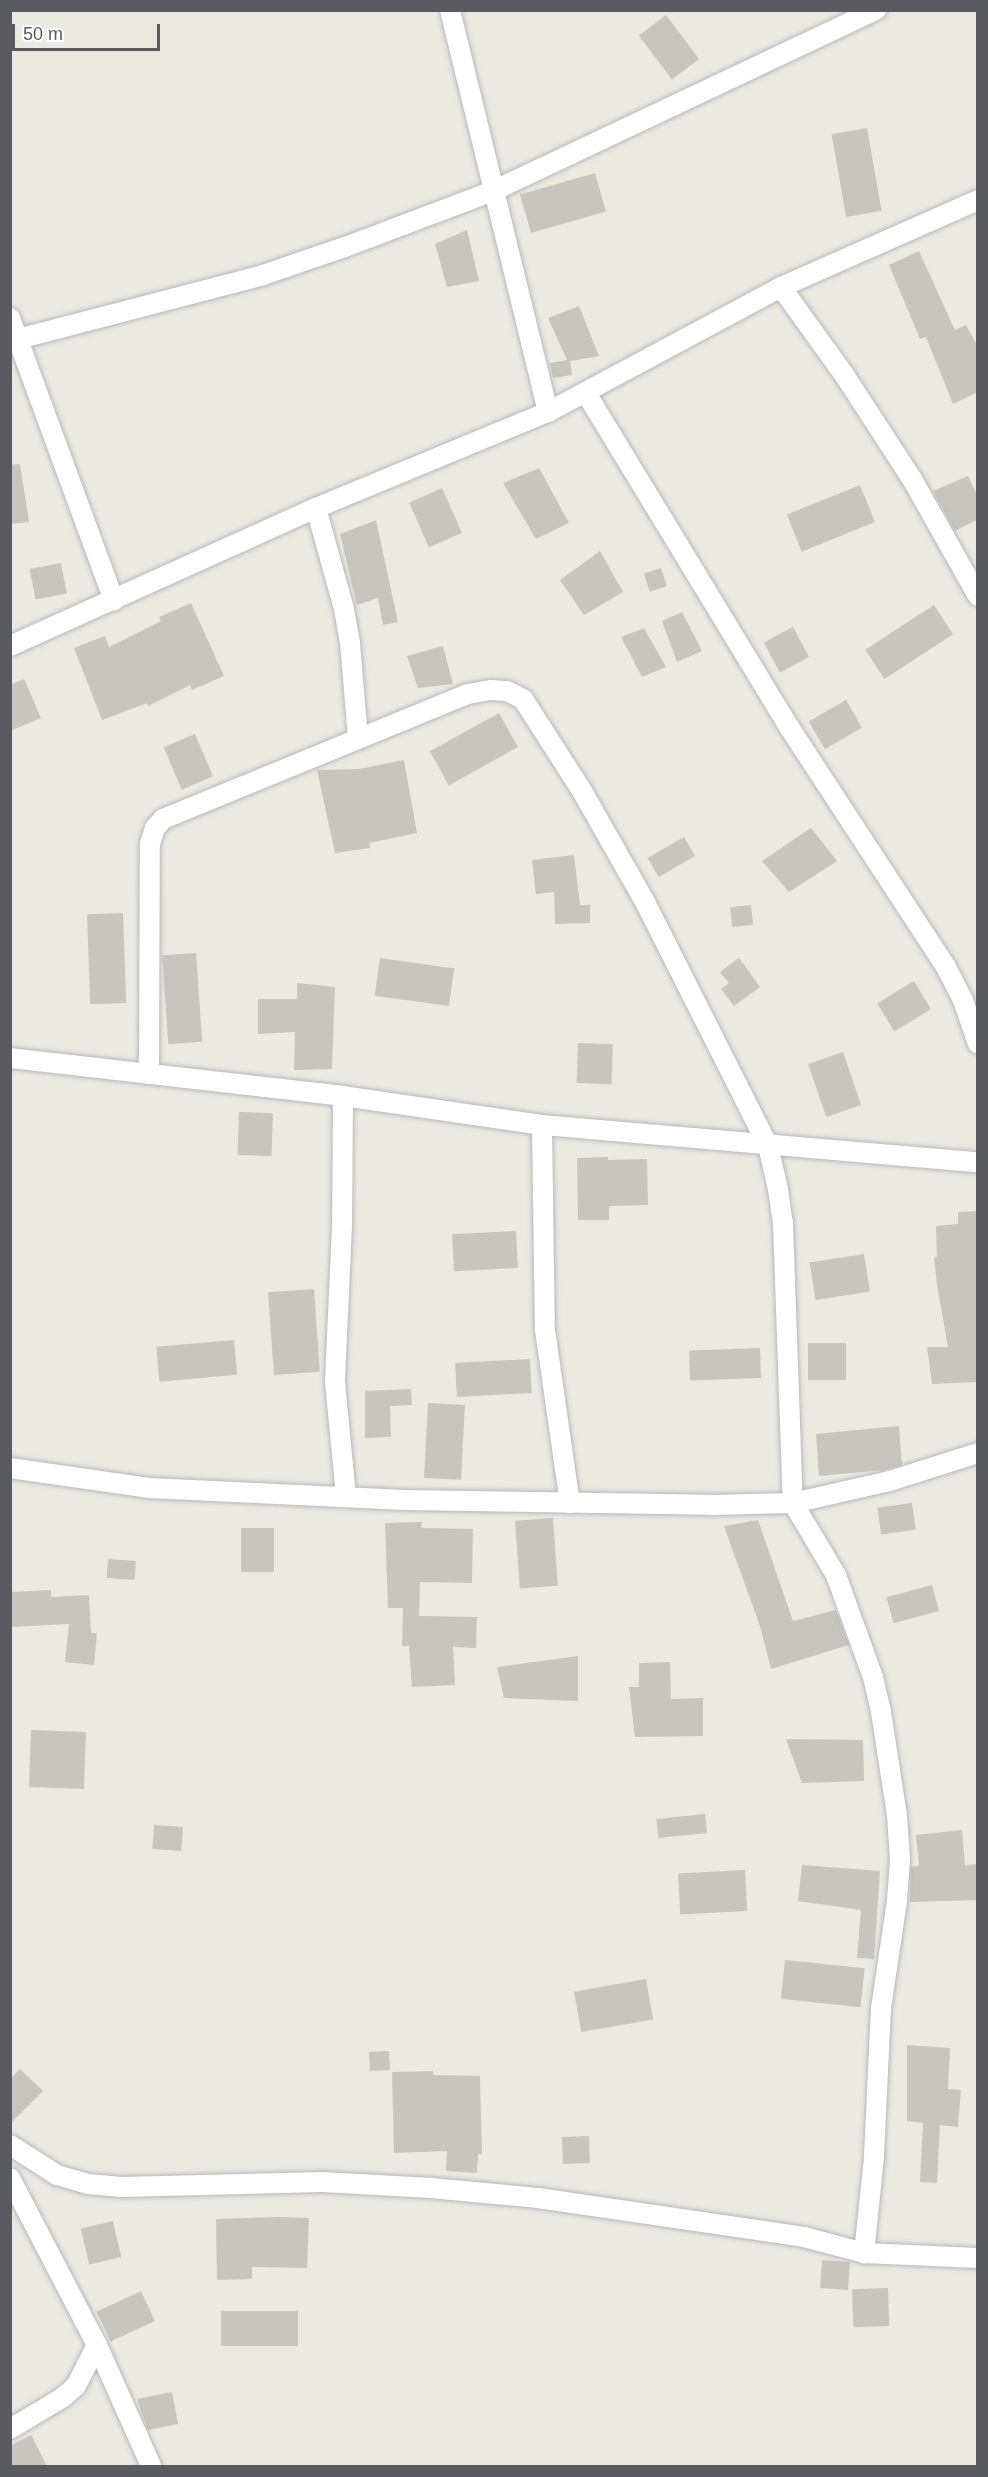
<!DOCTYPE html>
<style>
body{margin:0}
#map{position:relative;width:988px;height:2477px;overflow:hidden;background:#eaeae1;font-family:Arial,sans-serif}
div>[style]{position:absolute}
.building>*{inset:0;background:#c6c6be;transform-origin:0 0}
.roads{filter:drop-shadow(0 0 2px #b7b7bc) drop-shadow(0 0 2px #b7b7bc)}
.minor>*{height:20px;margin:-10px;padding:0 10px;transform-origin:10px;border-radius:10px;background:#fff}
span{translate:-50% -50%;white-space:nowrap;text-align:center;line-height:1.15;-webkit-text-stroke:4.5px #fff;paint-order:stroke}
.frame{position:absolute;inset:0;border:12px solid #5a5b60;pointer-events:none}
.scale{position:absolute;left:12px;top:24px;width:148px;height:27px;box-sizing:border-box;border:3px solid #5a5b60;border-top:0;padding-left:8px;font-size:18px;line-height:21px;white-space:nowrap;color:#5a5b60;-webkit-text-stroke:4px #fff;paint-order:stroke}
</style>
<div id="map">
<div class="building">
<div style="left:666px;top:15px;width:55px;height:34px;rotate:53deg"></div>
<div style="left:867px;top:128px;width:84px;height:36px;rotate:80deg"></div>
<div style="left:595px;top:173px;width:40px;height:78px;rotate:74deg"></div>
<div style="clip-path:polygon(467px 230px,479px 281px,447px 287px,435px 244px)"></div>
<div style="clip-path:polygon(919px 251px,955px 330px,966px 325px,978px 347px,978px 392px,953px 404px,926px 337px,920px 339px,889px 265px)"></div>
<div style="clip-path:polygon(579px 306px,599px 356px,570px 361px,572px 375px,553px 378px,550px 363px,567px 360px,548px 318px)"></div>
<div style="clip-path:polygon(20px 464px,29px 522px,10px 524px,10px 465px)"></div>
<div style="clip-path:polygon(539px 468px,569px 523px,536px 539px,503px 483px)"></div>
<div style="clip-path:polygon(968px 476px,978px 497px,978px 519px,955px 531px,933px 491px)"></div>
<div style="left:860px;top:485px;width:40px;height:79px;rotate:68deg"></div>
<div style="left:442px;top:488px;width:49px;height:36px;rotate:66deg"></div>
<div style="clip-path:polygon(376px 520px,398px 622px,383px 625px,378px 598px,357px 605px,340px 534px)"></div>
<div style="clip-path:polygon(600px 551px,623px 592px,584px 615px,560px 580px)"></div>
<div style="left:61px;top:563px;width:31px;height:32px;rotate:79deg"></div>
<div style="left:661px;top:568px;width:19px;height:18px;rotate:72deg"></div>
<div style="clip-path:polygon(191px 603px,224px 676px,192px 690px,190px 685px,148px 706px,147px 703px,102px 720px,74px 648px,105px 636px,109px 647px,161px 621px,159px 617px)"></div>
<div style="left:934px;top:605px;width:35px;height:82px;rotate:57deg"></div>
<div style="clip-path:polygon(682px 612px,702px 651px,677px 662px,662px 621px)"></div>
<div style="left:793px;top:627px;width:34px;height:33px;rotate:62deg"></div>
<div style="clip-path:polygon(644px 628px,666px 667px,642px 677px,621px 637px)"></div>
<div style="clip-path:polygon(443px 646px,453px 684px,418px 688px,407px 656px)"></div>
<div style="clip-path:polygon(24px 679px,41px 718px,10px 731px,10px 685px)"></div>
<div style="left:846px;top:700px;width:32px;height:43px;rotate:60deg"></div>
<div style="left:499px;top:713px;width:39px;height:79px;rotate:61deg"></div>
<div style="left:195px;top:734px;width:46px;height:34px;rotate:67deg"></div>
<div style="clip-path:polygon(404px 760px,417px 833px,369px 843px,370px 848px,335px 853px,317px 770px,359px 769px)"></div>
<div style="clip-path:polygon(811px 828px,837px 861px,789px 892px,762px 861px)"></div>
<div style="left:684px;top:837px;width:22px;height:42px;rotate:60deg"></div>
<div style="clip-path:polygon(574px 855px,580px 905px,590px 905px,590px 923px,555px 924px,554px 892px,536px 894px,532px 860px)"></div>
<div style="left:751px;top:905px;width:20px;height:21px;rotate:84deg"></div>
<div style="left:123px;top:913px;width:90px;height:36px;rotate:88deg"></div>
<div style="left:196px;top:953px;width:89px;height:34px;rotate:86deg"></div>
<div style="left:380px;top:958px;width:75px;height:38px;rotate:8deg"></div>
<div style="clip-path:polygon(739px 958px,760px 987px,734px 1006px,721px 989px,729px 983px,720px 972px)"></div>
<div style="left:914px;top:981px;width:33px;height:43px;rotate:59deg"></div>
<div style="clip-path:polygon(297px 983px,335px 987px,332px 1069px,294px 1070px,295px 1032px,258px 1034px,258px 999px,297px 999px)"></div>
<div style="left:578px;top:1043px;width:35px;height:40px;rotate:2deg"></div>
<div style="left:843px;top:1052px;width:56px;height:37px;rotate:71deg"></div>
<div style="left:239px;top:1112px;width:34px;height:43px;rotate:2deg"></div>
<div style="clip-path:polygon(608px 1157px,608px 1160px,647px 1159px,648px 1205px,609px 1206px,609px 1220px,578px 1220px,577px 1158px)"></div>
<div style="clip-path:polygon(978px 1211px,978px 1382px,932px 1384px,927px 1347px,948px 1347px,937px 1285px,934px 1257px,937px 1257px,936px 1226px,958px 1224px,958px 1212px)"></div>
<div style="left:516px;top:1231px;width:37px;height:64px;rotate:87deg"></div>
<div style="left:864px;top:1254px;width:38px;height:55px;rotate:81deg"></div>
<div style="left:314px;top:1289px;width:83px;height:46px;rotate:86deg"></div>
<div style="left:234px;top:1340px;width:35px;height:78px;rotate:85deg"></div>
<div style="left:808px;top:1343px;width:38px;height:37px"></div>
<div style="left:760px;top:1348px;width:30px;height:71px;rotate:88deg"></div>
<div style="left:530px;top:1359px;width:34px;height:75px;rotate:87deg"></div>
<div style="clip-path:polygon(411px 1389px,412px 1405px,390px 1406px,391px 1437px,365px 1438px,365px 1391px)"></div>
<div style="left:428px;top:1403px;width:37px;height:75px;rotate:3deg"></div>
<div style="clip-path:polygon(899px 1426px,902px 1465px,883px 1470px,819px 1476px,816px 1434px)"></div>
<div style="left:912px;top:1503px;width:27px;height:35px;rotate:82deg"></div>
<div style="left:553px;top:1518px;width:68px;height:38px;rotate:86deg"></div>
<div style="clip-path:polygon(758px 1520px,793px 1621px,836px 1610px,849px 1645px,771px 1669px,761px 1629px,724px 1526px)"></div>
<div style="clip-path:polygon(422px 1522px,421px 1528px,473px 1529px,472px 1583px,420px 1582px,419px 1616px,477px 1617px,476px 1648px,453px 1647px,455px 1685px,412px 1687px,409px 1646px,402px 1646px,403px 1608px,388px 1608px,385px 1523px)"></div>
<div style="left:241px;top:1528px;width:33px;height:44px"></div>
<div style="left:108px;top:1559px;width:28px;height:19px;rotate:4deg"></div>
<div style="left:932px;top:1585px;width:27px;height:47px;rotate:75deg"></div>
<div style="clip-path:polygon(51px 1590px,51px 1597px,89px 1595px,91px 1633px,97px 1633px,94px 1665px,65px 1662px,69px 1624px,10px 1627px,10px 1592px)"></div>
<div style="clip-path:polygon(578px 1656px,578px 1701px,504px 1698px,497px 1667px)"></div>
<div style="clip-path:polygon(670px 1662px,671px 1699px,703px 1698px,703px 1736px,635px 1737px,629px 1687px,639px 1687px,639px 1663px)"></div>
<div style="left:31px;top:1730px;width:55px;height:57px;rotate:2deg"></div>
<div style="clip-path:polygon(786px 1739px,863px 1740px,864px 1781px,802px 1783px)"></div>
<div style="left:705px;top:1814px;width:19px;height:49px;rotate:84deg"></div>
<div style="left:154px;top:1825px;width:29px;height:24px;rotate:4deg"></div>
<div style="clip-path:polygon(962px 1830px,965px 1865px,978px 1864px,978px 1900px,910px 1902px,911px 1867px,919px 1866px,916px 1835px)"></div>
<div style="clip-path:polygon(802px 1865px,880px 1871px,874px 1959px,857px 1958px,861px 1910px,798px 1901px)"></div>
<div style="left:745px;top:1870px;width:41px;height:67px;rotate:87deg"></div>
<div style="left:785px;top:1960px;width:80px;height:39px;rotate:6deg"></div>
<div style="left:646px;top:1979px;width:41px;height:73px;rotate:80deg"></div>
<div style="clip-path:polygon(907px 2045px,950px 2048px,948px 2089px,961px 2090px,958px 2127px,940px 2125px,937px 2183px,920px 2182px,923px 2123px,907px 2121px)"></div>
<div style="left:389px;top:2051px;width:19px;height:20px;rotate:87deg"></div>
<div style="clip-path:polygon(20px 2069px,43px 2091px,10px 2124px,10px 2079px)"></div>
<div style="clip-path:polygon(433px 2071px,433px 2075px,480px 2076px,482px 2154px,478px 2154px,477px 2173px,446px 2171px,447px 2151px,394px 2153px,392px 2072px)"></div>
<div style="left:589px;top:2136px;width:27px;height:27px;rotate:88deg"></div>
<div style="clip-path:polygon(278px 2217px,309px 2218px,307px 2268px,252px 2267px,252px 2279px,217px 2280px,216px 2219px)"></div>
<div style="left:113px;top:2221px;width:37px;height:33px;rotate:77deg"></div>
<div style="left:822px;top:2260px;width:28px;height:28px;rotate:4deg"></div>
<div style="left:888px;top:2288px;width:38px;height:36px;rotate:88deg"></div>
<div style="left:141px;top:2291px;width:33px;height:49px;rotate:65deg"></div>
<div style="left:298px;top:2311px;width:35px;height:77px;rotate:90deg"></div>
<div style="clip-path:polygon(172px 2392px,178px 2424px,148px 2430px,137px 2399px)"></div>
<div style="clip-path:polygon(31px 2435px,47px 2466px,10px 2466px,10px 2446px)"></div>
</div>
<div class="roads">
<div class="minor">
<div style="left:450px;top:10px;width:414px;rotate:76.3deg"></div>
<div style="left:781px;top:287px;width:110px;rotate:54.3deg"></div>
<div style="left:845px;top:376px;width:123px;rotate:57deg"></div>
<div style="left:912px;top:479px;width:134px;rotate:60.6deg"></div>
<div style="left:10px;top:318px;width:301px;rotate:69.8deg"></div>
<div style="left:18px;top:339px;width:253px;rotate:-14.6deg"></div>
<div style="left:263px;top:275px;width:87px;rotate:-18.9deg"></div>
<div style="left:345px;top:247px;width:158px;rotate:-20.7deg"></div>
<div style="left:493px;top:191px;width:424px;rotate:-25.3deg"></div>
<div style="left:586px;top:393px;width:391px;rotate:58.7deg"></div>
<div style="left:789px;top:727px;width:287px;rotate:56.8deg"></div>
<div style="left:946px;top:967px;width:37px;rotate:63deg"></div>
<div style="left:963px;top:1000px;width:46px;rotate:71.2deg"></div>
<div style="left:316px;top:508px;width:105px;rotate:74.5deg"></div>
<div style="left:344px;top:609px;width:35px;rotate:80deg"></div>
<div style="left:350px;top:643px;width:96px;rotate:85.2deg"></div>
<div style="left:10px;top:646px;width:336px;rotate:-24.3deg"></div>
<div style="left:316px;top:508px;width:251px;rotate:-22.5deg"></div>
<div style="left:548px;top:412px;width:264px;rotate:-28.2deg"></div>
<div style="left:781px;top:287px;width:215px;rotate:-23.8deg"></div>
<div style="left:10px;top:1058px;width:335px;rotate:6.5deg"></div>
<div style="left:343px;top:1096px;width:201px;rotate:8.3deg"></div>
<div style="left:542px;top:1125px;width:438px;rotate:4.9deg"></div>
<div style="left:149px;top:1074px;width:230px;rotate:-89.8deg"></div>
<div style="left:150px;top:844px;width:17px;rotate:-73deg"></div>
<div style="left:155px;top:828px;width:12px;rotate:-48deg"></div>
<div style="left:163px;top:819px;width:330px;rotate:-22.3deg"></div>
<div style="left:468px;top:694px;width:23px;rotate:-10deg"></div>
<div style="left:491px;top:690px;width:16px;rotate:4deg"></div>
<div style="left:507px;top:691px;width:18px;rotate:27deg"></div>
<div style="left:523px;top:699px;width:109px;rotate:57.3deg"></div>
<div style="left:582px;top:791px;width:128px;rotate:60.4deg"></div>
<div style="left:645px;top:902px;width:273px;rotate:63.2deg"></div>
<div style="left:768px;top:1146px;width:44px;rotate:76.9deg"></div>
<div style="left:778px;top:1189px;width:34px;rotate:82deg"></div>
<div style="left:783px;top:1223px;width:280px;rotate:88deg"></div>
<div style="left:793px;top:1503px;width:84px;rotate:59.2deg"></div>
<div style="left:836px;top:1575px;width:109px;rotate:70.1deg"></div>
<div style="left:873px;top:1677px;width:36px;rotate:77deg"></div>
<div style="left:881px;top:1712px;width:104px;rotate:81.2deg"></div>
<div style="left:897px;top:1815px;width:44px;rotate:86.1deg"></div>
<div style="left:900px;top:1859px;width:42px;rotate:94.1deg"></div>
<div style="left:897px;top:1901px;width:108px;rotate:98.5deg"></div>
<div style="left:881px;top:2008px;width:150px;rotate:92.7deg"></div>
<div style="left:874px;top:2158px;width:96px;rotate:96deg"></div>
<div style="left:343px;top:1096px;width:130px;rotate:90.4deg"></div>
<div style="left:342px;top:1226px;width:156px;rotate:92.6deg"></div>
<div style="left:335px;top:1382px;width:115px;rotate:84.5deg"></div>
<div style="left:542px;top:1125px;width:205px;rotate:89.2deg"></div>
<div style="left:545px;top:1330px;width:175px;rotate:81.8deg"></div>
<div style="left:10px;top:1468px;width:140px;rotate:8.2deg"></div>
<div style="left:149px;top:1488px;width:256px;rotate:2.7deg"></div>
<div style="left:405px;top:1500px;width:305px;rotate:0.9deg"></div>
<div style="left:710px;top:1505px;width:83px;rotate:-1.4deg"></div>
<div style="left:793px;top:1503px;width:99px;rotate:-12.8deg"></div>
<div style="left:890px;top:1481px;width:92px;rotate:-17.7deg"></div>
<div style="left:10px;top:2145px;width:56px;rotate:32.6deg"></div>
<div style="left:57px;top:2175px;width:32px;rotate:16deg"></div>
<div style="left:88px;top:2184px;width:34px;rotate:5deg"></div>
<div style="left:122px;top:2187px;width:201px;rotate:-1.4deg"></div>
<div style="left:323px;top:2182px;width:108px;rotate:3.2deg"></div>
<div style="left:431px;top:2188px;width:107px;rotate:5.3deg"></div>
<div style="left:538px;top:2198px;width:269px;rotate:8.3deg"></div>
<div style="left:804px;top:2237px;width:62px;rotate:14.9deg"></div>
<div style="left:864px;top:2253px;width:114px;rotate:2.5deg"></div>
<div style="left:10px;top:2178px;width:188px;rotate:62.5deg"></div>
<div style="left:97px;top:2345px;width:133px;rotate:65.9deg"></div>
<div style="left:10px;top:2429px;width:61px;rotate:-30.8deg"></div>
<div style="left:62px;top:2398px;width:18px;rotate:-41deg"></div>
<div style="left:76px;top:2386px;width:46px;rotate:-62.9deg"></div>
</div>
</div>
<div class="frame"></div>
<div class="scale">50 m</div>
</div>
